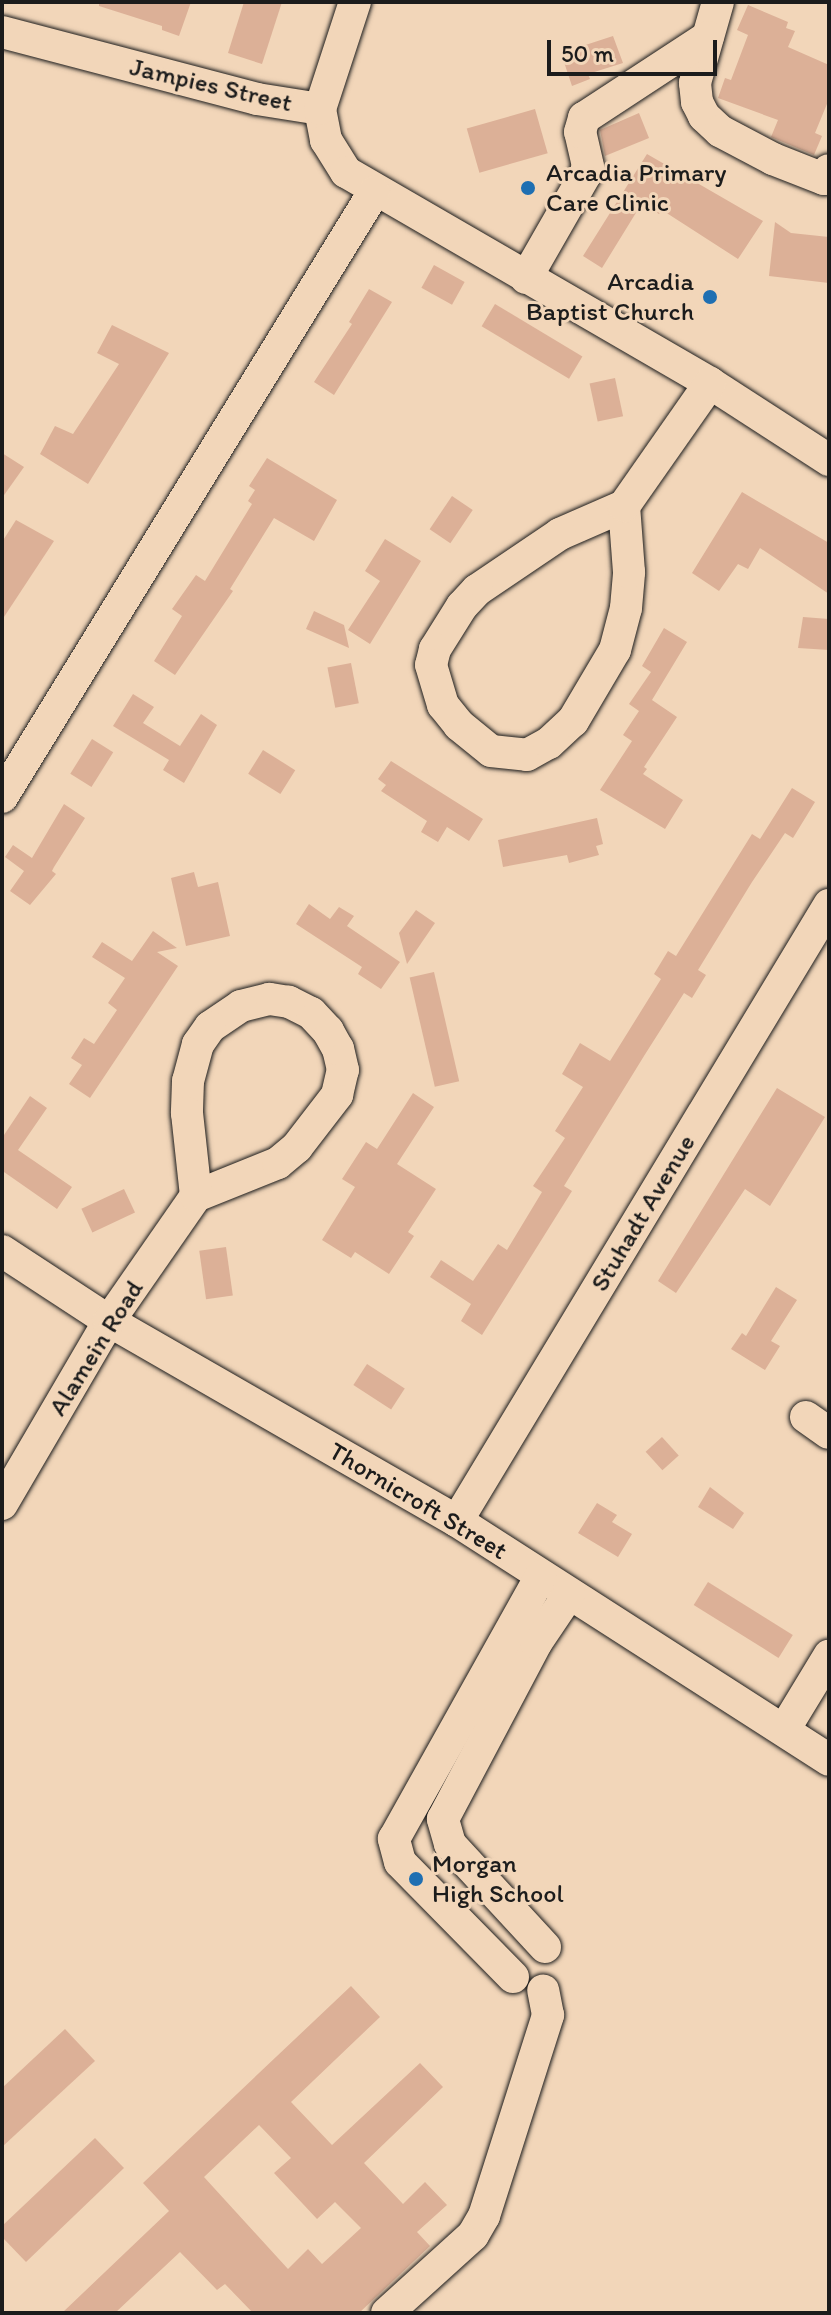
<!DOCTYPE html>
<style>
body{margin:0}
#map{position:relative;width:831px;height:2315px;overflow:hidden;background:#f2d6b9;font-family:Itim,sans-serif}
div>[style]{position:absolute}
.building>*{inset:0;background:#dcb097;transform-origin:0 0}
.roads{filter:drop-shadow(0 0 2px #1c1c1c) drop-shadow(0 0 2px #1c1c1c)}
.minor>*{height:32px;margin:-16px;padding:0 16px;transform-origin:16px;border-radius:16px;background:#f2d6b9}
.dots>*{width:22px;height:22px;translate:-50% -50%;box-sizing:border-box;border:4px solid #f2d6b9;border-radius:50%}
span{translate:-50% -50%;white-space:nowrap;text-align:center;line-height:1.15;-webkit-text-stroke:6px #f2d6b9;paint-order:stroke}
.street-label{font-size:26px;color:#1c1c1c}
.poi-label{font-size:26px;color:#1c1c1c}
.left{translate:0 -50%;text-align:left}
.right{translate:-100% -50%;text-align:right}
.frame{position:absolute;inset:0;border:4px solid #1c1c1c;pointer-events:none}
.scale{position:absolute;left:547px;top:40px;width:170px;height:36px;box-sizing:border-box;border:4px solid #1c1c1c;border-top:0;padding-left:10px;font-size:24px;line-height:28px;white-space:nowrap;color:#1c1c1c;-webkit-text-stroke:6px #f2d6b9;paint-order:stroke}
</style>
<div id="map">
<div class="building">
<div style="clip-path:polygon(99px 2px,191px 2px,179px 36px,162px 30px,162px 26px,99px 6px)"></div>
<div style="clip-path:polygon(244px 2px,282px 2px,262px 64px,228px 53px)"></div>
<div style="clip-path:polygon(748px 5px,788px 22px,786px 28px,795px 31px,788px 47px,829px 65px,829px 99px,815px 133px,822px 136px,814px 155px,771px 137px,778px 120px,718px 98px,725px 78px,731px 80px,748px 35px,737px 30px)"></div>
<div style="clip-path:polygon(613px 36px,623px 63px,588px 74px,590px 79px,572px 86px,561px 53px)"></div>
<div style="left:535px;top:109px;width:46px;height:71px;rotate:74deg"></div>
<div style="clip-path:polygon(639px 113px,649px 138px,605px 156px,600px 130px)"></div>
<div style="clip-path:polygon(647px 154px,763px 221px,738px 259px,662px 210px,659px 214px,642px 203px,602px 268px,583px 256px)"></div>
<div style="clip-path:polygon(775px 222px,791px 233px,829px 237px,829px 283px,769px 276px)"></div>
<div style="left:434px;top:265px;width:35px;height:26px;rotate:29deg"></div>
<div style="clip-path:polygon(369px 289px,392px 302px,334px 395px,314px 382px,352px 324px,349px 322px)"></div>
<div style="left:495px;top:304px;width:102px;height:26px;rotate:31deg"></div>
<div style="clip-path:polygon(112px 325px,169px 353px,88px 484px,40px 454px,55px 426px,73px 434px,119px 364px,97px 353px)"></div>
<div style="left:615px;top:378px;width:39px;height:26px;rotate:78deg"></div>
<div style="clip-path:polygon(2px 453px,24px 467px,2px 498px)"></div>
<div style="clip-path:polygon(267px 458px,337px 500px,314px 541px,274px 518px,230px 589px,233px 591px,175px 675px,154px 661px,182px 616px,172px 609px,196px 575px,205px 581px,252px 504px,248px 501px,255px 490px,249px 486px)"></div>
<div style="clip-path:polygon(742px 492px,829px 543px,829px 594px,760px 548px,748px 569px,738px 564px,719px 591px,692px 573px)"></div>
<div style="left:452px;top:496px;width:25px;height:40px;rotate:34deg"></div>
<div style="clip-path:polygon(16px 520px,54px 541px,2px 620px,2px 542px)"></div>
<div style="clip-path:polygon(385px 539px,421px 561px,370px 644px,348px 630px,380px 581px,365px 571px)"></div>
<div style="clip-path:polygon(314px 611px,344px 625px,349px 648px,306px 629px)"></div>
<div style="clip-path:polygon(803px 617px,829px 619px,829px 650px,798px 648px)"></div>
<div style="clip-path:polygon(664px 628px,687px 642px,652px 700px,677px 717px,644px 767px,647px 769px,643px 774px,683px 800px,665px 829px,600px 790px,632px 741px,623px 735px,639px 711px,629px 704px,651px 672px,642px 666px)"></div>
<div style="left:351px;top:663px;width:41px;height:24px;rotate:79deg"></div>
<div style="clip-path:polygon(133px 694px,154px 707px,143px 723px,180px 746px,201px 714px,217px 725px,184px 783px,163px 770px,169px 760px,113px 726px)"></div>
<div style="left:92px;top:739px;width:25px;height:41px;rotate:32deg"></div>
<div style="left:263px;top:750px;width:38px;height:28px;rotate:32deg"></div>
<div style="clip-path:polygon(391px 761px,483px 819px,469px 841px,447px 827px,438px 842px,421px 832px,427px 821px,381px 791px,386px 785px,378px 779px)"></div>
<div style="clip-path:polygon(792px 788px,815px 802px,793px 838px,785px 833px,752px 882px,698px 970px,706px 975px,692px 998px,684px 993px,644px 1056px,564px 1186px,572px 1191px,482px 1335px,461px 1321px,471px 1304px,430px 1277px,441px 1260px,473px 1281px,498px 1244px,507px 1250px,542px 1192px,533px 1186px,565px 1138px,555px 1131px,583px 1087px,562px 1074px,580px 1043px,610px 1061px,661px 979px,654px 974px,668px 951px,676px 956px,752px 834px,760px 839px)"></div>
<div style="clip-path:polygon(64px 804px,85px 818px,54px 867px,52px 871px,56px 874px,30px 905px,10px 891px,24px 871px,5px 857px,13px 845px,32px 858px)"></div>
<div style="clip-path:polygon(597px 818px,603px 844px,596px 846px,599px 855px,569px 863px,567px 855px,503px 867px,498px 840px)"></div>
<div style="clip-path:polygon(194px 872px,198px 887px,218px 882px,230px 936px,186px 946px,171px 878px)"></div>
<div style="clip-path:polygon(309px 904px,330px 919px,339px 907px,354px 916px,347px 926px,400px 962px,381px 989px,358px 974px,362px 967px,296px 924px)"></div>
<div style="clip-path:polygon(416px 910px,435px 923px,407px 964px,399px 933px)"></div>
<div style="clip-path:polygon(153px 931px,177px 948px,157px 952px,178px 966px,90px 1098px,69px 1084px,82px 1065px,71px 1058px,84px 1038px,94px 1044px,117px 1010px,108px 1003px,125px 978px,92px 957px,102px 942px,132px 961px)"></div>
<div style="left:434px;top:972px;width:112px;height:25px;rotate:77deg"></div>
<div style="clip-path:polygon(777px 1088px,825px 1117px,770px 1206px,745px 1189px,676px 1293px,658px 1281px)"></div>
<div style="clip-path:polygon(413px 1093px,434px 1107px,397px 1164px,436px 1189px,408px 1232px,414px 1236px,389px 1274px,355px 1252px,351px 1258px,322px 1240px,355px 1187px,342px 1179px,366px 1142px,377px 1149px)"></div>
<div style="clip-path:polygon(30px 1096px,47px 1108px,18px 1150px,72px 1187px,57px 1209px,4px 1172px,2px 1174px,2px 1138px)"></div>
<div style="left:124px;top:1189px;width:26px;height:47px;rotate:65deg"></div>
<div style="left:226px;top:1247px;width:49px;height:27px;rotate:82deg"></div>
<div style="clip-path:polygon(776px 1287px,797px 1300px,771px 1341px,780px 1346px,765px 1370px,731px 1349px,742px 1333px,746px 1336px)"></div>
<div style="left:367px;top:1364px;width:45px;height:25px;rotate:33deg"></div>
<div style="left:662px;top:1437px;width:25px;height:22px;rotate:48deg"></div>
<div style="clip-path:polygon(710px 1487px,744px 1513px,733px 1529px,698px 1507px)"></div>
<div style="clip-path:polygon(597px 1503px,617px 1515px,612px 1522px,632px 1534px,618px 1557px,578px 1533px)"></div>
<div style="left:708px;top:1582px;width:100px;height:27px;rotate:32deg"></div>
<div style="clip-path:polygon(evenodd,351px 1986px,380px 2017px,291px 2102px,332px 2145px,420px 2063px,443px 2087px,364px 2163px,403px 2204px,425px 2182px,447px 2205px,417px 2232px,430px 2246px,359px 2313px,253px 2313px,225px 2284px,217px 2290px,180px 2252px,115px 2313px,62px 2313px,169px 2211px,143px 2183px,351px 1986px,259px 2125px,291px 2158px,274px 2173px,317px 2219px,335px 2202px,361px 2228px,322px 2264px,308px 2249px,288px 2269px,204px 2177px,259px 2125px)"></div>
<div style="clip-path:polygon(65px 2029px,95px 2061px,2px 2147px,2px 2088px)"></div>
<div style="clip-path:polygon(95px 2138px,124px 2168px,26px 2262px,2px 2237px,2px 2226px)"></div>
</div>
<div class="roads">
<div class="minor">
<div style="left:718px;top:2px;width:84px;rotate:105.9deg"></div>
<div style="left:695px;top:83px;width:19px;rotate:84deg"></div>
<div style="left:697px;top:102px;width:16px;rotate:63deg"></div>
<div style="left:704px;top:116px;width:22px;rotate:43deg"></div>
<div style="left:720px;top:131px;width:60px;rotate:27.8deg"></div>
<div style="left:773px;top:159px;width:55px;rotate:21.4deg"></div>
<div style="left:824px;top:179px;width:10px;rotate:-61deg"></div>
<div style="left:2px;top:32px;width:264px;rotate:14.7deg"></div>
<div style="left:257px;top:99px;width:64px;rotate:9deg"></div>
<div style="left:320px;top:109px;width:32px;rotate:79deg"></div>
<div style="left:326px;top:140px;width:38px;rotate:58deg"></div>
<div style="left:346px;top:172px;width:421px;rotate:30.1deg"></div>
<div style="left:710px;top:383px;width:142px;rotate:32.9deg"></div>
<div style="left:320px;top:109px;width:113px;rotate:-71.9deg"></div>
<div style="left:526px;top:278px;width:119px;rotate:-60.2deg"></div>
<div style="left:585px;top:175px;width:9px;rotate:-72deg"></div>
<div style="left:588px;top:166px;width:35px;rotate:-103deg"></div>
<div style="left:580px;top:132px;width:15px;rotate:-74deg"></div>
<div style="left:584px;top:118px;width:148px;rotate:-33.2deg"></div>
<div style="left:624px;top:506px;width:70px;rotate:156.4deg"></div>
<div style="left:560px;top:534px;width:100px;rotate:146deg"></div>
<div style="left:477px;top:590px;width:22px;rotate:133deg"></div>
<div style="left:462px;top:606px;width:51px;rotate:122.1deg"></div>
<div style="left:435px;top:649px;width:16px;rotate:104deg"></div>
<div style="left:431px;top:665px;width:42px;rotate:73.3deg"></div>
<div style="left:443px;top:705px;width:26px;rotate:51deg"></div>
<div style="left:459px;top:725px;width:41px;rotate:39.1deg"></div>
<div style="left:491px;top:751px;width:36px;rotate:6deg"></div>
<div style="left:527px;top:755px;width:25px;rotate:-29deg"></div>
<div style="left:549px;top:743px;width:33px;rotate:-43deg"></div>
<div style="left:573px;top:721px;width:82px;rotate:-59.4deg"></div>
<div style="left:615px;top:650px;width:43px;rotate:-75.3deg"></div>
<div style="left:626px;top:608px;width:36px;rotate:-85deg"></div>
<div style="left:629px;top:572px;width:66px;rotate:-94.3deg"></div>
<div style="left:624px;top:506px;width:150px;rotate:-55deg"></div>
<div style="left:2px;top:797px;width:710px;rotate:-58.41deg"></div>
<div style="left:2px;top:1251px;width:128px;rotate:33.2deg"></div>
<div style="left:109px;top:1321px;width:401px;rotate:29.9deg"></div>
<div style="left:457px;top:1521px;width:442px;rotate:32.7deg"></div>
<div style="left:806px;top:1417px;width:28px;rotate:35deg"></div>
<div style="left:2px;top:1504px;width:212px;rotate:-59.7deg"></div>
<div style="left:109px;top:1321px;width:152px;rotate:-55.2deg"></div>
<div style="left:196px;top:1196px;width:88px;rotate:-21.9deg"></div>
<div style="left:278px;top:1163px;width:25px;rotate:-40deg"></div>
<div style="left:297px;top:1147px;width:66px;rotate:-52.4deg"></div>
<div style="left:337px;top:1095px;width:26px;rotate:-77deg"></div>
<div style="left:343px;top:1070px;width:22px;rotate:-103deg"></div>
<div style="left:338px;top:1049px;width:21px;rotate:-119deg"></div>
<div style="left:328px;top:1031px;width:25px;rotate:-133deg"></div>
<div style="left:311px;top:1013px;width:25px;rotate:-153deg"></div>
<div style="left:289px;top:1002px;width:20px;rotate:-171deg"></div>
<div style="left:269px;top:999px;width:29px;rotate:166deg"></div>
<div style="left:241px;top:1006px;width:37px;rotate:146deg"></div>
<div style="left:210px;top:1027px;width:21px;rotate:125deg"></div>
<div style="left:198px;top:1044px;width:38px;rotate:105deg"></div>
<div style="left:188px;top:1081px;width:32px;rotate:92deg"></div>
<div style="left:187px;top:1113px;width:83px;rotate:83.8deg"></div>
<div style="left:457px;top:1521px;width:720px;rotate:-58.87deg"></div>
<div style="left:784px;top:1730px;width:87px;rotate:-58.7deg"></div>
<div style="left:545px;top:1947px;width:140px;rotate:-132.7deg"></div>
<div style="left:450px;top:1844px;width:26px;rotate:-106deg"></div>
<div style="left:443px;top:1819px;width:199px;rotate:-62.1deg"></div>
<div style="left:536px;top:1643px;width:59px;rotate:-56deg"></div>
<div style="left:513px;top:1977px;width:161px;rotate:-134.5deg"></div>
<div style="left:400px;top:1862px;width:24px;rotate:-105deg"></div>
<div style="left:394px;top:1839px;width:301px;rotate:-60.8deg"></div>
<div style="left:387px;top:2313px;width:116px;rotate:-42.2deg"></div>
<div style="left:473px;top:2235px;width:22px;rotate:-60deg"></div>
<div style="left:484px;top:2216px;width:211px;rotate:-72.3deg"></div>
<div style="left:548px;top:2015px;width:25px;rotate:-101deg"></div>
</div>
</div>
<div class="dots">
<div style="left:528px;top:188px;background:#1f6fb2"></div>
<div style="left:710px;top:297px;background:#1f6fb2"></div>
<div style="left:416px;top:1879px;background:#1f6fb2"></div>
</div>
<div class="street-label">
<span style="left:211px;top:85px;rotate:13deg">Jampies Street</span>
<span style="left:643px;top:1213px;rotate:-59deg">Stuhadt Avenue</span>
<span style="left:96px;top:1348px;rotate:-58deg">Alamein Road</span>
<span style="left:418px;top:1501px;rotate:31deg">Thornicroft Street</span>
</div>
<div class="poi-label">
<span class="left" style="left:546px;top:188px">Arcadia Primary<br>Care Clinic</span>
<span class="right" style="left:694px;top:297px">Arcadia<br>Baptist Church</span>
<span class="left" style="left:432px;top:1879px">Morgan<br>High School</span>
</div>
<div class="frame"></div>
<div class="scale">50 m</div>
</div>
